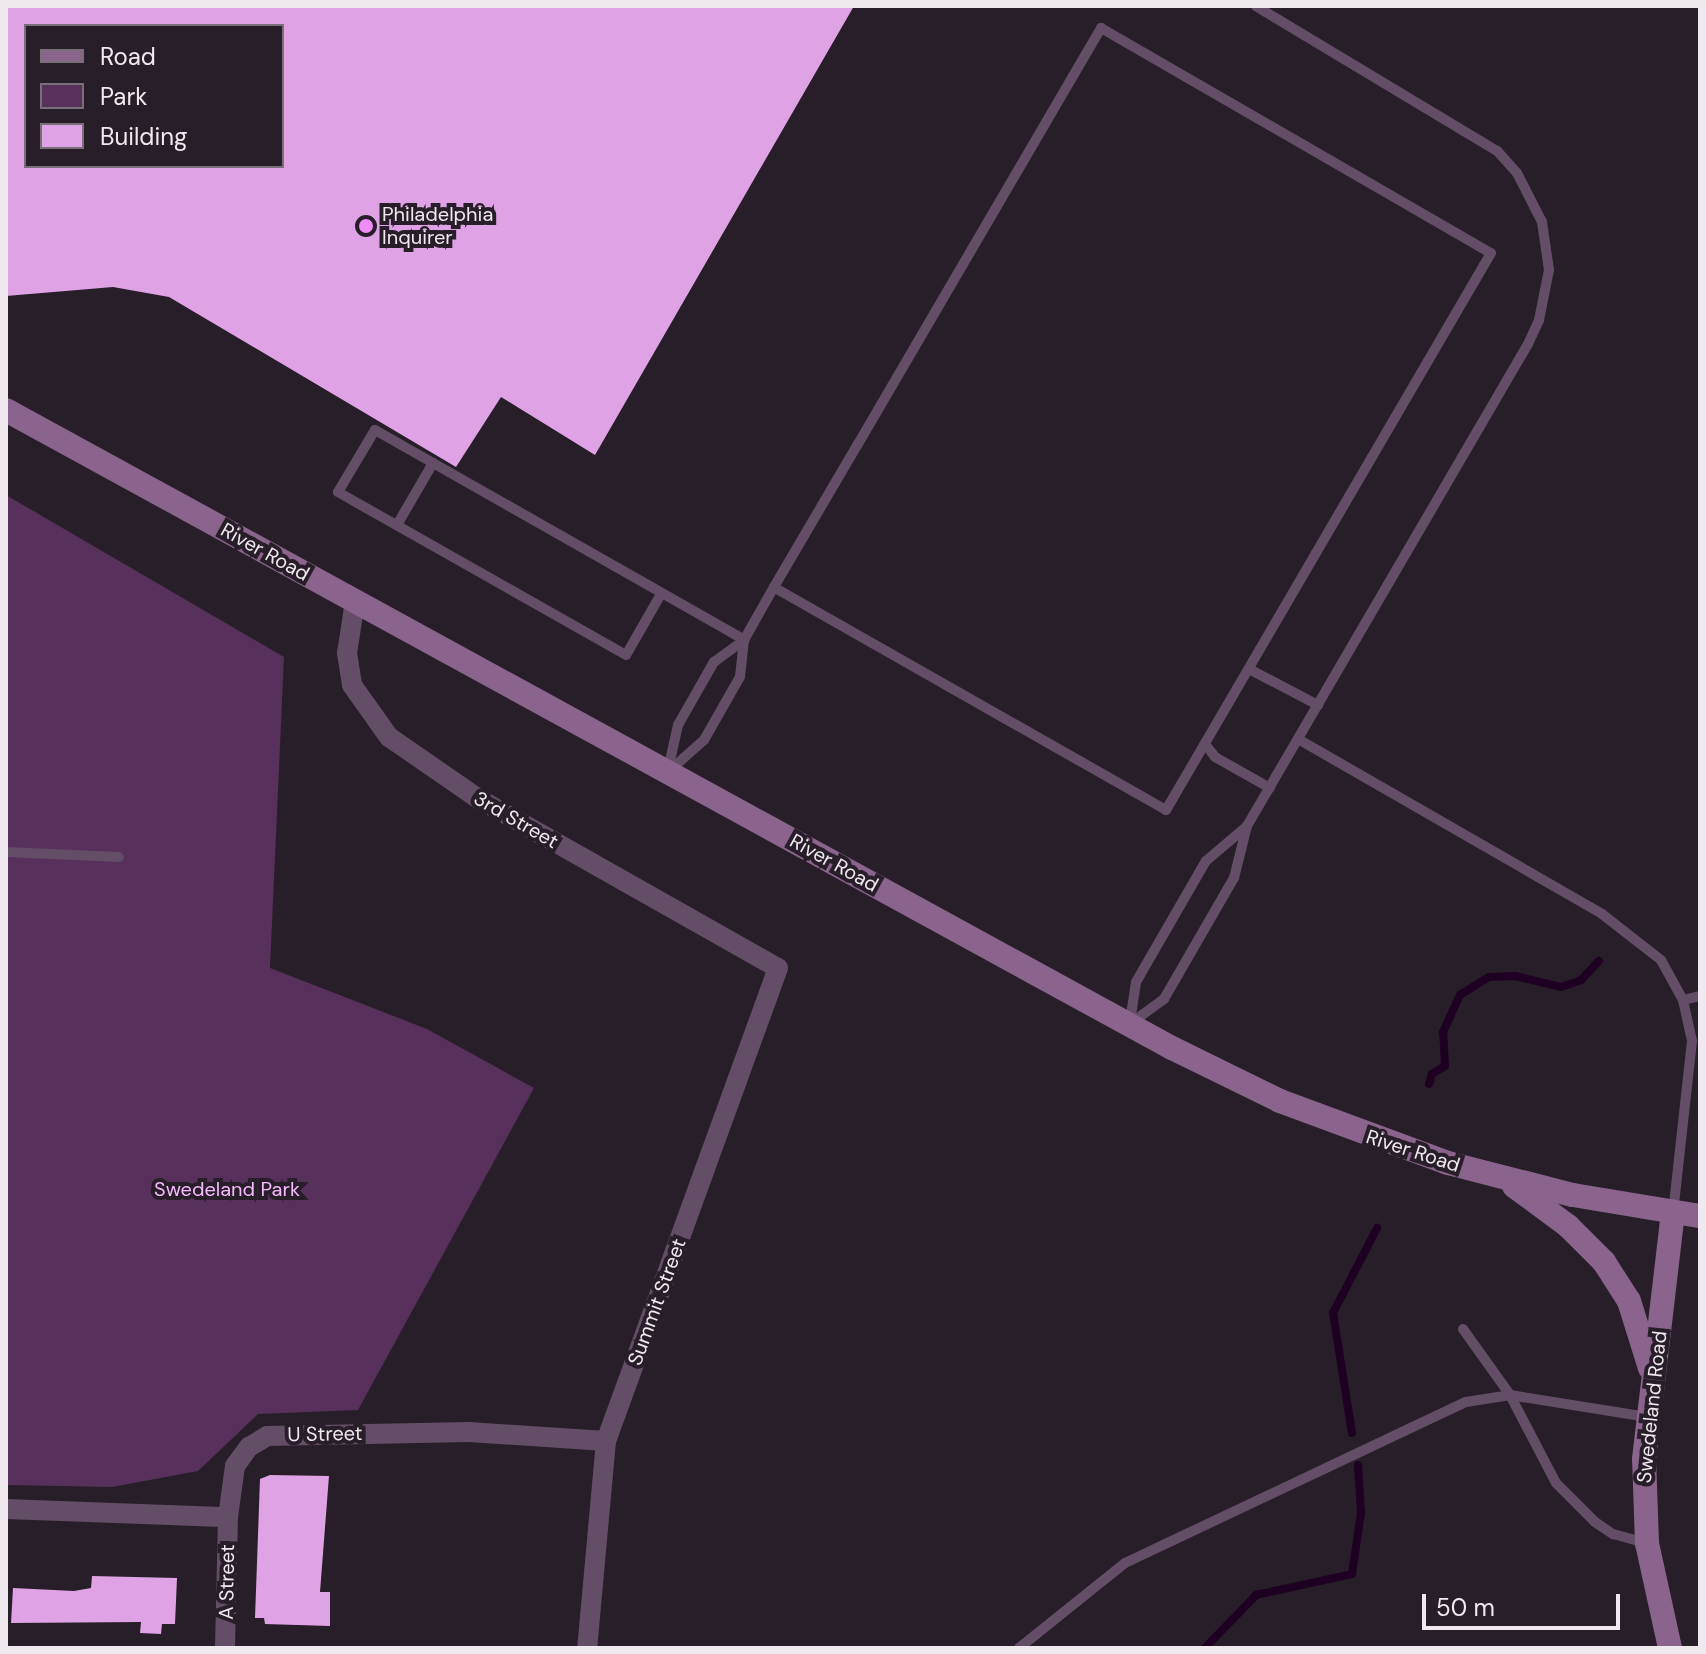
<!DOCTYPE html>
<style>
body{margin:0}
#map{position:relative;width:1706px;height:1654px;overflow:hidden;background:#281e29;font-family:"DM Sans",sans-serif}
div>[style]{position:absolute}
.green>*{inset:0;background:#57305c}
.stream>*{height:8px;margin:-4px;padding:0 4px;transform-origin:4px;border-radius:4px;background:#1e0022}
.building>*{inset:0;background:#dfa3e5}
.lane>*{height:10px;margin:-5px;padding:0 5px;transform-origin:5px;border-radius:5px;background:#644d66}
.street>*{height:20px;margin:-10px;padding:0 10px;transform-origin:10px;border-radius:10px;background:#644d66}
.secondary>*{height:24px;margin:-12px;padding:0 12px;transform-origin:12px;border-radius:12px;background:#8a648d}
.dots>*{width:22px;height:22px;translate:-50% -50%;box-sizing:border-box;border:4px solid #281e29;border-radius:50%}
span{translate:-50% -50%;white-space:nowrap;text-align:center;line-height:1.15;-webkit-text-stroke:8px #281e29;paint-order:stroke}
.poi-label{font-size:20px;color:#f0e9f0}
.left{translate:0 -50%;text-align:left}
.street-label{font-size:20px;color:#f0e9f0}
.park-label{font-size:20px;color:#f8bafe}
.frame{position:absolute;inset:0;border:8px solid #f0e9f0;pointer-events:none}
.legend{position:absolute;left:24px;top:24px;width:260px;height:144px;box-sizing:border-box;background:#281e29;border:2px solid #786f79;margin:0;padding:10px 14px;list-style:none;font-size:24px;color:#f0e9f0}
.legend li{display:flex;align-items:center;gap:16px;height:40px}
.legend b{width:40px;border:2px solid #786f79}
.scale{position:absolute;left:1422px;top:1594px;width:198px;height:36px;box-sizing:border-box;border:4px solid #f0e9f0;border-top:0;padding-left:10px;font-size:24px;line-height:28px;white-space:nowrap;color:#f0e9f0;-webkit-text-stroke:6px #281e29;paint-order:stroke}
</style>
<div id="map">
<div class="green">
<div style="clip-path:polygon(6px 495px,284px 657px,270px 968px,427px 1029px,534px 1088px,358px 1410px,258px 1414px,198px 1471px,112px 1487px,6px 1485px)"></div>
</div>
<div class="stream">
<div style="left:1429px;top:1084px;width:10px;rotate:-73deg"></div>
<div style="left:1432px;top:1074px;width:15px;rotate:-32deg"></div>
<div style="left:1445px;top:1066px;width:34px;rotate:-93deg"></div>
<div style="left:1443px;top:1032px;width:41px;rotate:-65.3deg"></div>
<div style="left:1460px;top:995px;width:34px;rotate:-32deg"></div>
<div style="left:1489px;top:977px;width:26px;rotate:-2deg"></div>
<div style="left:1515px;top:976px;width:47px;rotate:13.4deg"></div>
<div style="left:1561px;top:987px;width:21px;rotate:-19deg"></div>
<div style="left:1581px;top:980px;width:26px;rotate:-47deg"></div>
<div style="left:1352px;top:1433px;width:121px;rotate:-99deg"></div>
<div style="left:1333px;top:1313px;width:96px;rotate:-62.6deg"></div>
<div style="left:1205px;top:1648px;width:74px;rotate:-46.1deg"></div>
<div style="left:1256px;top:1595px;width:98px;rotate:-12.3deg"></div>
<div style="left:1352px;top:1574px;width:63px;rotate:-81.7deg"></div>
<div style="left:1361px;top:1512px;width:47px;rotate:-93.7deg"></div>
</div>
<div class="building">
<div style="clip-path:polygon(evenodd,6px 6px,854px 6px,595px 455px,501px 397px,456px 467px,169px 297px,113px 287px,6px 296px,6px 6px,26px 26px,282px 26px,282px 166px,26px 166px,26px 26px)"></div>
<div style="clip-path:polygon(270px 1475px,329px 1476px,320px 1592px,330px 1592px,330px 1626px,265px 1624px,264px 1618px,255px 1618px,260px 1479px)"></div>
<div style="clip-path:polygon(92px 1576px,177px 1578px,175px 1624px,162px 1624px,161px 1634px,140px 1633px,141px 1622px,11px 1623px,13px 1588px,74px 1591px,91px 1588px)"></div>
</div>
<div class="lane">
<div style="left:397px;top:525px;width:72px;rotate:-59.9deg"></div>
<div style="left:661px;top:594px;width:70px;rotate:119.8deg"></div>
<div style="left:626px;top:655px;width:331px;rotate:-150.5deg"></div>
<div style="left:338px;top:492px;width:72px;rotate:-59.2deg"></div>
<div style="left:375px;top:430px;width:425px;rotate:29.6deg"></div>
<div style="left:1249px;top:669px;width:78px;rotate:27.6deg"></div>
<div style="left:1298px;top:739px;width:351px;rotate:29.9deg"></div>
<div style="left:1602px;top:914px;width:75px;rotate:37.9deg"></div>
<div style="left:1661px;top:960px;width:46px;rotate:61.2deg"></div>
<div style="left:1683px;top:1000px;width:42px;rotate:77.6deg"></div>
<div style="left:1692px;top:1041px;width:172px;rotate:96.3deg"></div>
<div style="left:1205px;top:744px;width:16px;rotate:52deg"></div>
<div style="left:1215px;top:757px;width:63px;rotate:29.4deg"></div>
<div style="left:668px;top:770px;width:46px;rotate:-77.5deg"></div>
<div style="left:678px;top:725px;width:73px;rotate:-60.3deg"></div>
<div style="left:714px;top:662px;width:37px;rotate:-36deg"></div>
<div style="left:744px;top:640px;width:61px;rotate:-60.5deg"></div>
<div style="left:774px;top:587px;width:166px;rotate:-59.6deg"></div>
<div style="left:858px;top:444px;width:482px;rotate:-59.7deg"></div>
<div style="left:1101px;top:28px;width:450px;rotate:30deg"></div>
<div style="left:1491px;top:253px;width:645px;rotate:120.26deg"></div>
<div style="left:1166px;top:810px;width:451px;rotate:-150.4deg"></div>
<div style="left:669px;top:771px;width:47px;rotate:-41.5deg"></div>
<div style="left:704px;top:740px;width:73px;rotate:-60.3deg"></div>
<div style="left:740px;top:677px;width:37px;rotate:-84deg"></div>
<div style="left:6px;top:852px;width:113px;rotate:2.5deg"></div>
<div style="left:1683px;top:1000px;width:17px;rotate:-13deg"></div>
<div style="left:1130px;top:1022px;width:40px;rotate:-81.5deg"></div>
<div style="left:1136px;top:982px;width:140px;rotate:-60deg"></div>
<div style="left:1206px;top:861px;width:54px;rotate:-40.5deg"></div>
<div style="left:1131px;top:1023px;width:41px;rotate:-36deg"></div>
<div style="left:1164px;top:999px;width:140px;rotate:-60deg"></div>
<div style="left:1234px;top:878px;width:54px;rotate:-76deg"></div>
<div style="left:1247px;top:826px;width:558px;rotate:-59.76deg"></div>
<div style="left:1528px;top:344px;width:26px;rotate:-65deg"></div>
<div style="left:1539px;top:320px;width:51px;rotate:-78.7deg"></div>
<div style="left:1549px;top:270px;width:49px;rotate:-98.3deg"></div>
<div style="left:1542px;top:222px;width:55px;rotate:-117deg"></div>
<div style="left:1517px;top:173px;width:30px;rotate:-132deg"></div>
<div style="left:1497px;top:151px;width:281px;rotate:-149deg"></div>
<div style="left:1463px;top:1329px;width:81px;rotate:54.5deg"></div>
<div style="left:1510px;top:1395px;width:139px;rotate:9.1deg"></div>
<div style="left:1019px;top:1648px;width:136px;rotate:-38.7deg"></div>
<div style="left:1125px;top:1563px;width:377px;rotate:-25.3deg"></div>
<div style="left:1466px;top:1402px;width:45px;rotate:-9deg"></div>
<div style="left:1510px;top:1395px;width:99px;rotate:62.4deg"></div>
<div style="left:1556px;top:1483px;width:55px;rotate:45deg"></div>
<div style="left:1595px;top:1522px;width:22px;rotate:34deg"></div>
<div style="left:1613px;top:1534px;width:35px;rotate:15deg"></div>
</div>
<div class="street">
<div style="left:355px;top:601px;width:53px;rotate:98.7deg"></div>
<div style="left:347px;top:653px;width:32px;rotate:81deg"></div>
<div style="left:352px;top:685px;width:64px;rotate:54.6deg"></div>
<div style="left:389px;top:737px;width:109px;rotate:34.6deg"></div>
<div style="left:479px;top:799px;width:343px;rotate:29.5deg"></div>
<div style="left:778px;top:968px;width:503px;rotate:109.98deg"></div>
<div style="left:606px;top:1441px;width:208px;rotate:95.2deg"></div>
<div style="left:6px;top:1509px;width:222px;rotate:2.1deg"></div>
<div style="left:228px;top:1517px;width:51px;rotate:-82.2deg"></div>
<div style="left:235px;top:1466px;width:24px;rotate:-54deg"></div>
<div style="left:249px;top:1447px;width:21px;rotate:-31deg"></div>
<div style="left:267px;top:1436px;width:202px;rotate:-1.1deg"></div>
<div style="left:469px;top:1432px;width:137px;rotate:3.8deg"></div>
<div style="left:225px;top:1648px;width:131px;rotate:-88.7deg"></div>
</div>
<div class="secondary">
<div style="left:6px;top:410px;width:1329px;rotate:28.69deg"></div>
<div style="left:1172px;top:1048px;width:120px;rotate:26.1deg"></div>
<div style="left:1280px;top:1101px;width:179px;rotate:20.3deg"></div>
<div style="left:1448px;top:1163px;width:129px;rotate:14.4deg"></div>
<div style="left:1573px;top:1195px;width:129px;rotate:9.4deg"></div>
<div style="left:1514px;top:1186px;width:67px;rotate:36.5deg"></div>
<div style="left:1568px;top:1226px;width:51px;rotate:45deg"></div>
<div style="left:1604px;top:1262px;width:46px;rotate:57.3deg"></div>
<div style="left:1629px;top:1301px;width:70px;rotate:72.6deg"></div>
<div style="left:1670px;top:1648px;width:107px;rotate:-102.4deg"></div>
<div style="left:1647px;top:1543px;width:84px;rotate:-92deg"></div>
<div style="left:1644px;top:1459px;width:249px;rotate:-83.3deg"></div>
</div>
<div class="dots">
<div style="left:366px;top:226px;background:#ee8cf8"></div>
</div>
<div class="poi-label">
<span class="left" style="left:382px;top:226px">Philadelphia<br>Inquirer</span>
</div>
<div class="street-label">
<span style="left:265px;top:552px;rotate:29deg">River Road</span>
<span style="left:516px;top:820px;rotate:30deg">3rd Street</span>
<span style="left:834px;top:863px;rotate:29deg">River Road</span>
<span style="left:1413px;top:1151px;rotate:18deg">River Road</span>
<span style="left:657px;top:1302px;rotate:-70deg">Summit Street</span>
<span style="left:1652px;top:1407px;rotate:-84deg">Swedeland Road</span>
<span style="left:325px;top:1434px;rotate:-1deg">U Street</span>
<span style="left:227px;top:1582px;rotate:-89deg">A Street</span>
</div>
<div class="park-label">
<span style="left:227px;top:1189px">Swedeland Park</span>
</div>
<div class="frame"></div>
<ul class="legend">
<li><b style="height:10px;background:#8a648d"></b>Road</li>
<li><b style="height:22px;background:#57305c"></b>Park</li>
<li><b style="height:22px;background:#dfa3e5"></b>Building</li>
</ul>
<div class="scale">50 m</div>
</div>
